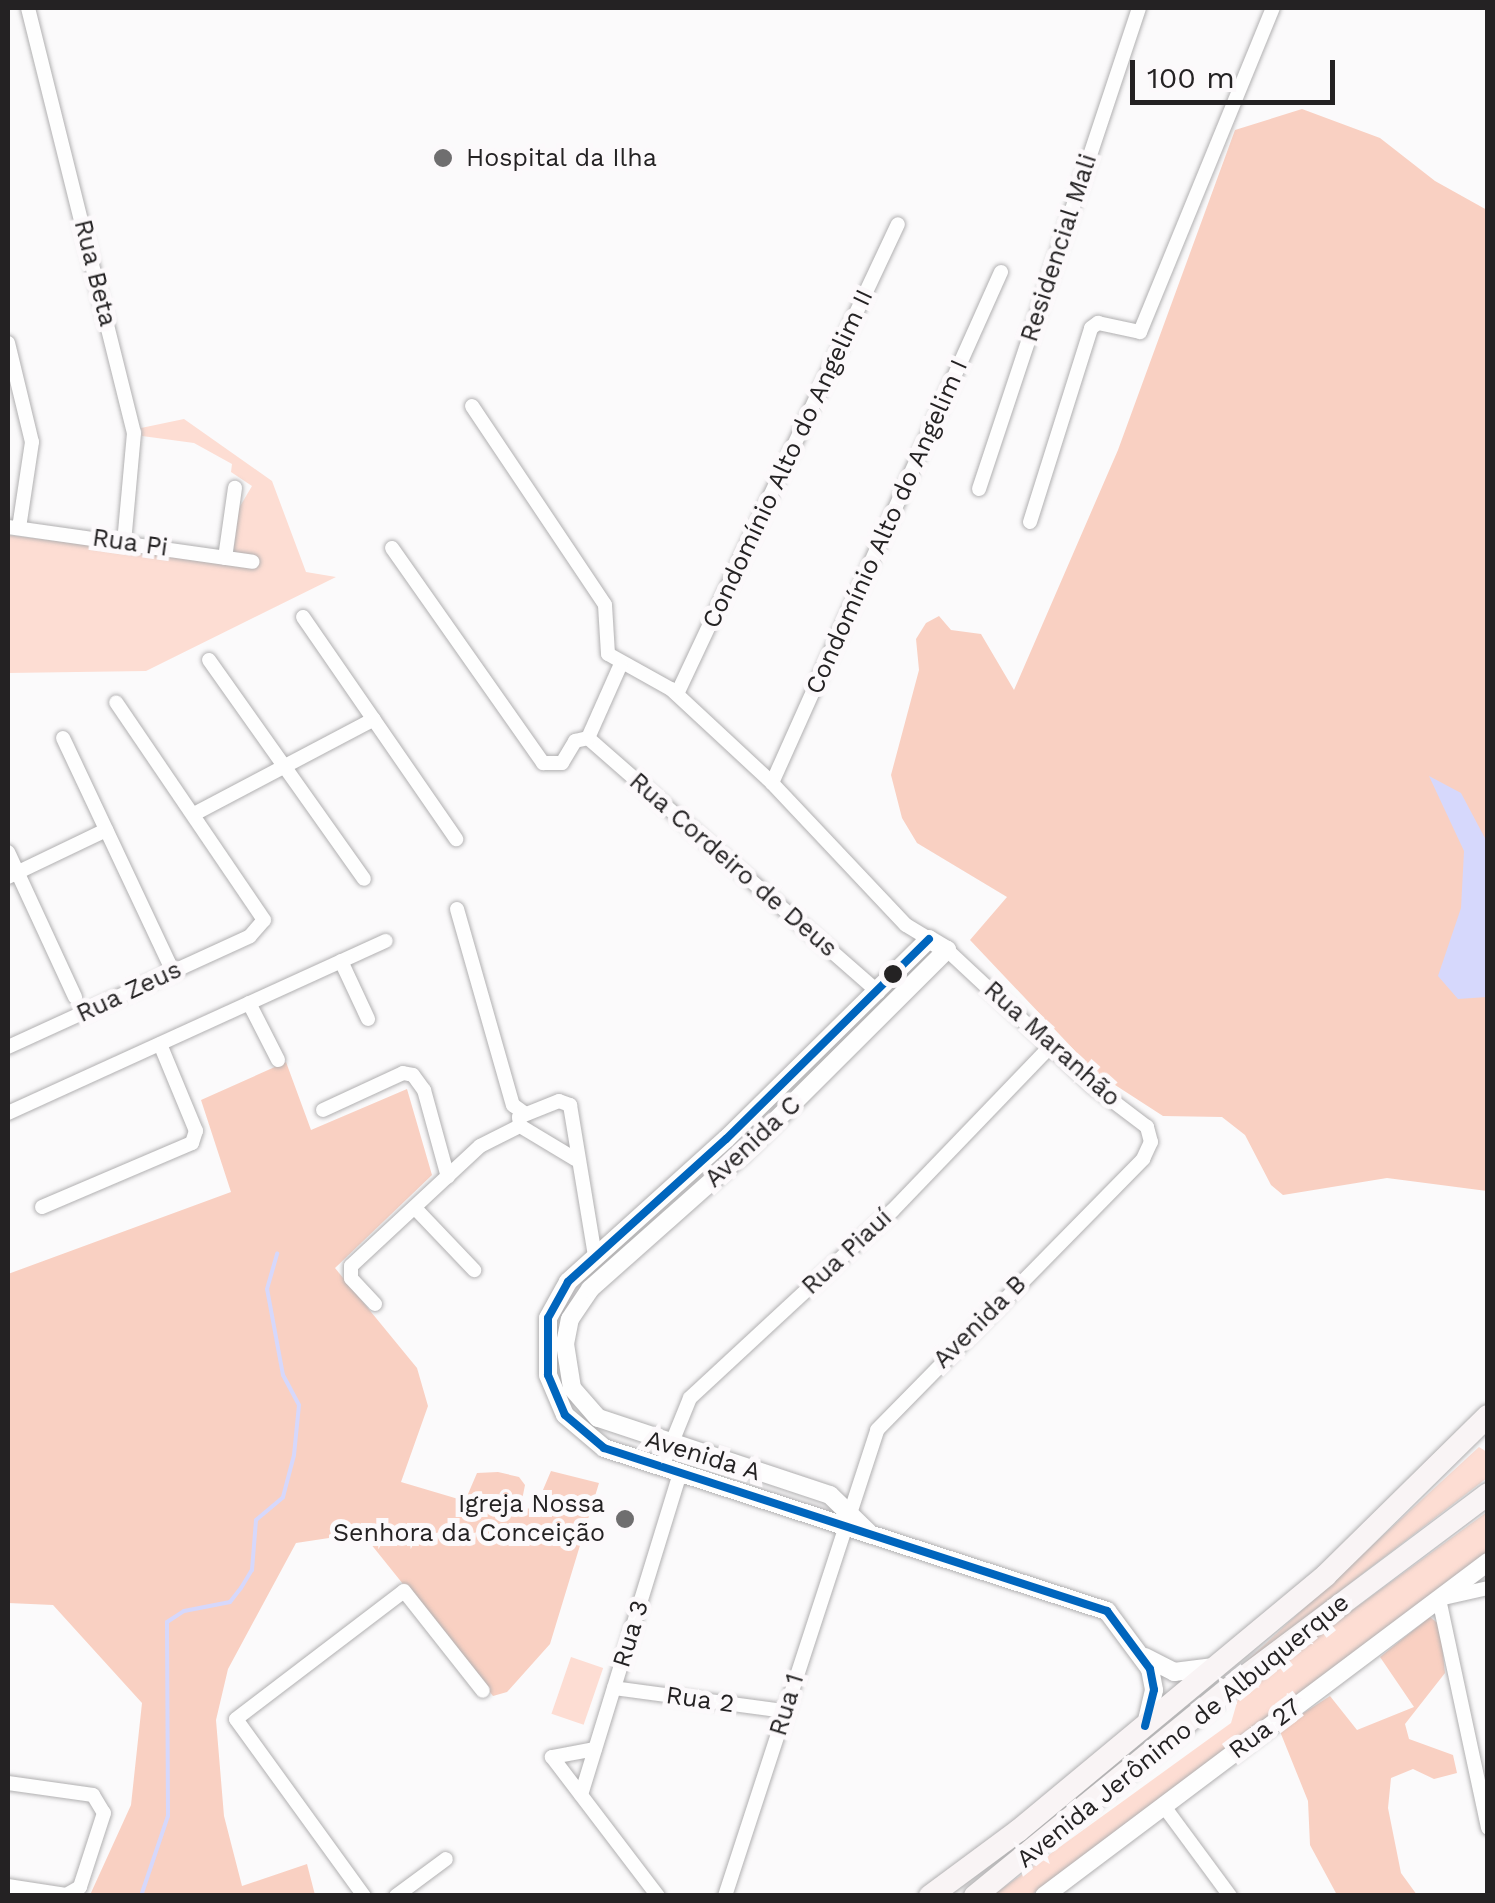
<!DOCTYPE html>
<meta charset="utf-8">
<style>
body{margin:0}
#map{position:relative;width:1495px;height:1903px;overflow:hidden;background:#fbfafb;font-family:"Work Sans",sans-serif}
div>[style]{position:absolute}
.green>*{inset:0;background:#fdddd3;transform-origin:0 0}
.forest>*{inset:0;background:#f9d0c2}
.water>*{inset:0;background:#d6d8fc}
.stream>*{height:4px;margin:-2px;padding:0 2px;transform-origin:2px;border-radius:2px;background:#d6d8fc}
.roads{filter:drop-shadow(0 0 2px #b1b0b1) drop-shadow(0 0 2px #b1b0b1)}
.minor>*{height:14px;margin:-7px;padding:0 7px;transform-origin:7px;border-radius:7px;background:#fefefe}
.tertiary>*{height:18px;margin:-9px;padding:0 9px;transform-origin:9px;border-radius:9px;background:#fefefe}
.primary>*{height:22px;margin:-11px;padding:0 11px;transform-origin:11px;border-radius:11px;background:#f9f4f5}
.bus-1>*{height:8px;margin:-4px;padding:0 4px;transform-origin:4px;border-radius:4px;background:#0065bd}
.dots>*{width:28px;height:28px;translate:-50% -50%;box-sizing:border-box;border:5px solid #fcf9fb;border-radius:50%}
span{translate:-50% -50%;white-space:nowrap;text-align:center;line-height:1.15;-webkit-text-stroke:10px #fcf9fb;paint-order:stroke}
.poi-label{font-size:25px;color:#242223}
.left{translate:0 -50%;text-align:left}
.right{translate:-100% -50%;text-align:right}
.street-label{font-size:25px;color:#242223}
.frame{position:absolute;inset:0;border:10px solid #242223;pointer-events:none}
.scale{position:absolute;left:1130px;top:60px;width:205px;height:45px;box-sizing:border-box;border:5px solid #242223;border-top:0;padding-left:12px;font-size:30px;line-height:35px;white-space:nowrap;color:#242223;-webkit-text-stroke:8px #fcf9fb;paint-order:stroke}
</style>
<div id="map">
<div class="green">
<div style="clip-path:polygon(184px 419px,272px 481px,306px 572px,336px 577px,146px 671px,8px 673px,8px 535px,232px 563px,239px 508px,252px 486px,231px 472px,232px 464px,194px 443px,142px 436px,141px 428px)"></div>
<div style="clip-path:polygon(1479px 1447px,1487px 1452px,1487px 1478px,1237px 1670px)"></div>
<div style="clip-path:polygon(1487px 1512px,1487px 1554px,1031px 1895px,992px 1896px,1231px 1723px,1240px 1692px)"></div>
<div style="left:571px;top:1657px;width:34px;height:60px;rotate:19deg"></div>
</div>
<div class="forest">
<div style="clip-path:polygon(1302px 109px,1380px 138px,1435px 181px,1487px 210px,1487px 1191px,1387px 1178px,1283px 1195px,1271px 1185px,1245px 1135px,1222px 1117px,1163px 1116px,1095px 1072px,970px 940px,1007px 897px,917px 843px,902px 818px,891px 775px,919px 670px,916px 639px,926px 623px,939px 616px,951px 630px,981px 634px,1014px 690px,1118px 450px,1235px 130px)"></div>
<div style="clip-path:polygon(286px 1062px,311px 1130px,407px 1089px,432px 1175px,335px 1268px,417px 1368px,428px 1406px,401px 1482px,465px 1501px,477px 1473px,498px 1472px,519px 1477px,525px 1485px,521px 1505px,534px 1511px,551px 1471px,599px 1483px,550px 1644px,507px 1692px,493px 1696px,362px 1533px,296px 1543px,228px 1669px,216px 1720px,224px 1816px,242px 1886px,307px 1864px,315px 1895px,90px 1895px,131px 1805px,142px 1703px,53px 1605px,8px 1603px,8px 1274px,231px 1192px,201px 1100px)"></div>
<div style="clip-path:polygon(1430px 1617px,1440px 1625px,1445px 1673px,1405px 1724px,1409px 1739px,1453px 1755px,1457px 1773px,1434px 1779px,1413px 1769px,1391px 1778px,1388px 1808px,1401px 1873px,1417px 1895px,1337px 1895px,1310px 1845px,1308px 1801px,1279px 1729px,1330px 1696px,1357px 1730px,1414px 1707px,1380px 1657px)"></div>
</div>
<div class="water">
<div style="clip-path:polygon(1429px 776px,1461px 793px,1487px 842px,1487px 997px,1458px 999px,1438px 976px,1461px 908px,1464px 851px)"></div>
</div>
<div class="stream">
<div style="left:141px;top:1896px;width:84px;rotate:-71.4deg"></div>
<div style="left:168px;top:1816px;width:194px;rotate:-90.3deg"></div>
<div style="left:167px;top:1622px;width:20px;rotate:-33deg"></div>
<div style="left:184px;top:1611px;width:47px;rotate:-11.1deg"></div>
<div style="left:230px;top:1602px;width:18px;rotate:-52deg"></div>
<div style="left:241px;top:1588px;width:21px;rotate:-59deg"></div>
<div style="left:252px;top:1570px;width:50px;rotate:-85.4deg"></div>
<div style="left:256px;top:1520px;width:35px;rotate:-40deg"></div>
<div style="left:283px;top:1497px;width:43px;rotate:-75.3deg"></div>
<div style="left:294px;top:1455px;width:50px;rotate:-84.3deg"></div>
<div style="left:299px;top:1405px;width:34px;rotate:-118deg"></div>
<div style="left:283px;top:1375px;width:87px;rotate:-100.5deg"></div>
<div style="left:267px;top:1289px;width:37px;rotate:-74deg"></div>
</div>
<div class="roads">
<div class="minor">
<div style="left:28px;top:8px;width:438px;rotate:76deg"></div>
<div style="left:134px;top:433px;width:109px;rotate:95.2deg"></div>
<div style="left:8px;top:343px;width:102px;rotate:76.4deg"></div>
<div style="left:32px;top:442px;width:87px;rotate:98.6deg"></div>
<div style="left:472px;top:406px;width:239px;rotate:56.2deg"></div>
<div style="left:605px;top:605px;width:49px;rotate:86.5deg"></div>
<div style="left:608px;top:654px;width:72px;rotate:29.1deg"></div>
<div style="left:671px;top:689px;width:138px;rotate:42.9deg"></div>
<div style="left:772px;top:783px;width:195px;rotate:46.7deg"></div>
<div style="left:906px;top:925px;width:27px;rotate:31deg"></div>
<div style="left:979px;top:489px;width:507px;rotate:-71.6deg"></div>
<div style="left:1030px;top:522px;width:203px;rotate:-72.5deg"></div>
<div style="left:1091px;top:328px;width:9px;rotate:-36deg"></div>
<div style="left:1098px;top:323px;width:43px;rotate:12.1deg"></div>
<div style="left:1140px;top:332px;width:350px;rotate:-67.7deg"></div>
<div style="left:8px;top:527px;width:247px;rotate:8.1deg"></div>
<div style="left:392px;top:548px;width:263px;rotate:54.9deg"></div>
<div style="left:543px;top:763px;width:19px"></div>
<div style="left:562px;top:763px;width:26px;rotate:-59deg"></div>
<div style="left:575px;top:741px;width:13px;rotate:-13deg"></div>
<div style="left:225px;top:558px;width:71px;rotate:-81.9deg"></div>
<div style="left:303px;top:617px;width:270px;rotate:55.4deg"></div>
<div style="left:209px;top:660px;width:268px;rotate:54.7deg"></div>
<div style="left:677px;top:694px;width:519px;rotate:-64.82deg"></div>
<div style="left:63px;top:738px;width:259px;rotate:64.8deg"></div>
<div style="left:588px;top:738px;width:386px;rotate:41.2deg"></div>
<div style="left:588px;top:738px;width:79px;rotate:-66deg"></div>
<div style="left:772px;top:783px;width:560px;rotate:-65.86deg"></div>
<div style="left:196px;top:813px;width:201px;rotate:-27.8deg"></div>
<div style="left:8px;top:852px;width:160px;rotate:65.2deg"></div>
<div style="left:8px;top:877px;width:109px;rotate:-25.6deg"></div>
<div style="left:457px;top:909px;width:204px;rotate:74.1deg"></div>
<div style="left:513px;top:1105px;width:14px;rotate:36deg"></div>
<div style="left:341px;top:961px;width:64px;rotate:65deg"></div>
<div style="left:249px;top:1003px;width:64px;rotate:63deg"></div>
<div style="left:8px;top:1047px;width:266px;rotate:-24.6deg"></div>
<div style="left:250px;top:936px;width:21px;rotate:-49deg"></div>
<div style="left:264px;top:920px;width:263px;rotate:-124.2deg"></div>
<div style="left:323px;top:1110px;width:88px;rotate:-24.8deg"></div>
<div style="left:403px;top:1073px;width:10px;rotate:11deg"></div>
<div style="left:413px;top:1075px;width:19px;rotate:54deg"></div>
<div style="left:424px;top:1090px;width:90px;rotate:74.6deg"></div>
<div style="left:8px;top:1113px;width:415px;rotate:-24.5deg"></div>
<div style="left:575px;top:1159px;width:64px;rotate:-149deg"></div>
<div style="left:520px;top:1126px;width:9px;rotate:-96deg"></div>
<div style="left:519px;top:1117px;width:43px;rotate:-21.8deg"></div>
<div style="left:559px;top:1101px;width:12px;rotate:20deg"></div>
<div style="left:570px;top:1105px;width:153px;rotate:80.6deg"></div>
<div style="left:42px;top:1207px;width:163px;rotate:-23.1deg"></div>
<div style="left:192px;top:1143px;width:13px;rotate:-72deg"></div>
<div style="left:196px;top:1131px;width:94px;rotate:-112.5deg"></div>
<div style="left:415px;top:1208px;width:86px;rotate:46.4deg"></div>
<div style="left:375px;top:1304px;width:35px;rotate:-133deg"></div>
<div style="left:351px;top:1278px;width:12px;rotate:-90deg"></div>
<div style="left:351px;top:1266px;width:176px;rotate:-42.9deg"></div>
<div style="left:480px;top:1146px;width:45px;rotate:-26.6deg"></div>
<div style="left:662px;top:1467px;width:74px;rotate:-67.9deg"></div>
<div style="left:690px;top:1398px;width:275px;rotate:-42.8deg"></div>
<div style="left:892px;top:1211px;width:228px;rotate:-46.1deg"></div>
<div style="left:1488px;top:1588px;width:50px;rotate:167.3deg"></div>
<div style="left:1439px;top:1599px;width:234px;rotate:77.9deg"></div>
<div style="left:614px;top:1688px;width:173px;rotate:7.7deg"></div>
<div style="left:595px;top:1749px;width:44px;rotate:169.5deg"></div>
<div style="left:552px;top:1757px;width:175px;rotate:52.7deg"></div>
<div style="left:8px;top:1783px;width:86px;rotate:8deg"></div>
<div style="left:93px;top:1795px;width:21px;rotate:59deg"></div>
<div style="left:104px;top:1813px;width:78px;rotate:108deg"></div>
<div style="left:80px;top:1887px;width:16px;rotate:150deg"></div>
<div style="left:66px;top:1895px;width:59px;rotate:-171.2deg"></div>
<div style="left:581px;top:1795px;width:337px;rotate:-72.9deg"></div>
<div style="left:1163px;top:1805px;width:113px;rotate:53.6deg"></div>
<div style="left:364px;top:1896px;width:218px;rotate:-125.9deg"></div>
<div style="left:236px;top:1719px;width:211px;rotate:-37.3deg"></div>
<div style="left:404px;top:1591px;width:127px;rotate:51.7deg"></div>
<div style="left:396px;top:1896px;width:62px;rotate:-36.5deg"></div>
<div style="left:725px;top:1896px;width:490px;rotate:-71.9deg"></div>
<div style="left:877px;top:1430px;width:380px;rotate:-45.5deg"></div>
<div style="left:1143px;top:1159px;width:19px;rotate:-65deg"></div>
<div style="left:1151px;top:1142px;width:16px;rotate:-105deg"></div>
<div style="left:1147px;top:1127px;width:68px;rotate:-142.8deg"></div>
<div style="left:1093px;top:1086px;width:200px;rotate:-137deg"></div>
</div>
<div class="tertiary">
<div style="left:868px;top:1532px;width:53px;rotate:-135.8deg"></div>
<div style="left:830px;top:1495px;width:244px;rotate:-161.6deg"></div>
<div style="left:598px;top:1418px;width:40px;rotate:-131deg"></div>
<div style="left:572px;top:1388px;width:45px;rotate:-99deg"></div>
<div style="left:565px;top:1344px;width:25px;rotate:-79deg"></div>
<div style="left:570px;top:1319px;width:36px;rotate:-56deg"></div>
<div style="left:590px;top:1289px;width:202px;rotate:-41.6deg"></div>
<div style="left:741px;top:1155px;width:291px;rotate:-44.9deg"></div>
<div style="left:947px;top:950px;width:21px;rotate:-149deg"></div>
<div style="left:929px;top:939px;width:285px;rotate:135.4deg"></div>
<div style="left:726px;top:1139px;width:213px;rotate:137.9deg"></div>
<div style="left:568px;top:1282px;width:41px;rotate:119.1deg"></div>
<div style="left:548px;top:1318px;width:57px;rotate:90deg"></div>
<div style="left:548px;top:1375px;width:43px;rotate:67deg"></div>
<div style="left:565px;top:1415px;width:51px;rotate:40.2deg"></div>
<div style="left:604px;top:1448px;width:529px;rotate:17.96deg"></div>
<div style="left:1107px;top:1611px;width:72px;rotate:53.4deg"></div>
<div style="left:1150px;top:1669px;width:21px;rotate:79deg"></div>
<div style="left:1154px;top:1690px;width:36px;rotate:103deg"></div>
<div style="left:1145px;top:1657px;width:33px;rotate:27deg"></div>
<div style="left:1174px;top:1672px;width:40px;rotate:-7.1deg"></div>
<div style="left:1044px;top:1896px;width:556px;rotate:-36.95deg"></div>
</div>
<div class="primary">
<div style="left:930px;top:1896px;width:109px;rotate:-36.5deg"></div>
<div style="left:1018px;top:1831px;width:400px;rotate:-39.7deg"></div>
<div style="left:1326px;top:1575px;width:227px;rotate:-44.5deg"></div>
<div style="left:975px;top:1896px;width:325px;rotate:-39.3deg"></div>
<div style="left:1227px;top:1690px;width:326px;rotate:-36.9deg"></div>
</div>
</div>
<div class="bus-1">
<div style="left:929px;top:939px;width:285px;rotate:135.4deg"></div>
<div style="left:726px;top:1139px;width:213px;rotate:137.9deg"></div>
<div style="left:568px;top:1282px;width:41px;rotate:119.1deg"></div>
<div style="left:548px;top:1318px;width:57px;rotate:90deg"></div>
<div style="left:548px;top:1375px;width:43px;rotate:67deg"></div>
<div style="left:565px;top:1415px;width:51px;rotate:40.2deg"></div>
<div style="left:604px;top:1448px;width:529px;rotate:17.96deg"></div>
<div style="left:1107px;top:1611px;width:72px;rotate:53.4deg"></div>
<div style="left:1150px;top:1669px;width:21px;rotate:79deg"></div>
<div style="left:1154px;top:1690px;width:37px;rotate:104deg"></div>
</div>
<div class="dots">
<div style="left:443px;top:158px;background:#6f6e6f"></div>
<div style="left:893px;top:974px;background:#242223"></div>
<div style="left:625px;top:1519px;background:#6f6e6f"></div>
</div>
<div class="poi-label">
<span class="left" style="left:466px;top:158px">Hospital da Ilha</span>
<span class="right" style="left:605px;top:1519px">Igreja Nossa<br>Senhora da Conceição</span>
</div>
<div class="street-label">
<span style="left:1059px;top:248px;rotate:-72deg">Residencial Mali</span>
<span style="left:95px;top:273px;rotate:76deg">Rua Beta</span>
<span style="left:788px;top:459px;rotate:-65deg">Condomínio Alto do Angelim II</span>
<span style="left:887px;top:527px;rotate:-66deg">Condomínio Alto do Angelim I</span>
<span style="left:130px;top:543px;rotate:8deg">Rua Pi</span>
<span style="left:733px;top:865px;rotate:41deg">Rua Cordeiro de Deus</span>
<span style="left:129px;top:992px;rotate:-25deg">Rua Zeus</span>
<span style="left:1052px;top:1044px;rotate:42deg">Rua Maranhão</span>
<span style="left:753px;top:1142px;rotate:-43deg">Avenida C</span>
<span style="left:847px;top:1252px;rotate:-43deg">Rua Piauí</span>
<span style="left:980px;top:1322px;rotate:-45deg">Avenida B</span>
<span style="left:703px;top:1456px;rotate:17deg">Avenida A</span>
<span style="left:631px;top:1634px;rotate:-73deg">Rua 3</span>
<span style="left:700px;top:1700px;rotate:8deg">Rua 2</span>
<span style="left:787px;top:1705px;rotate:-73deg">Rua 1</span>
<span style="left:1265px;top:1729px;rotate:-37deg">Rua 27</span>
<span style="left:1183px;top:1731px;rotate:-39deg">Avenida Jerônimo de Albuquerque</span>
</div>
<div class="frame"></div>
<div class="scale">100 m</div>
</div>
